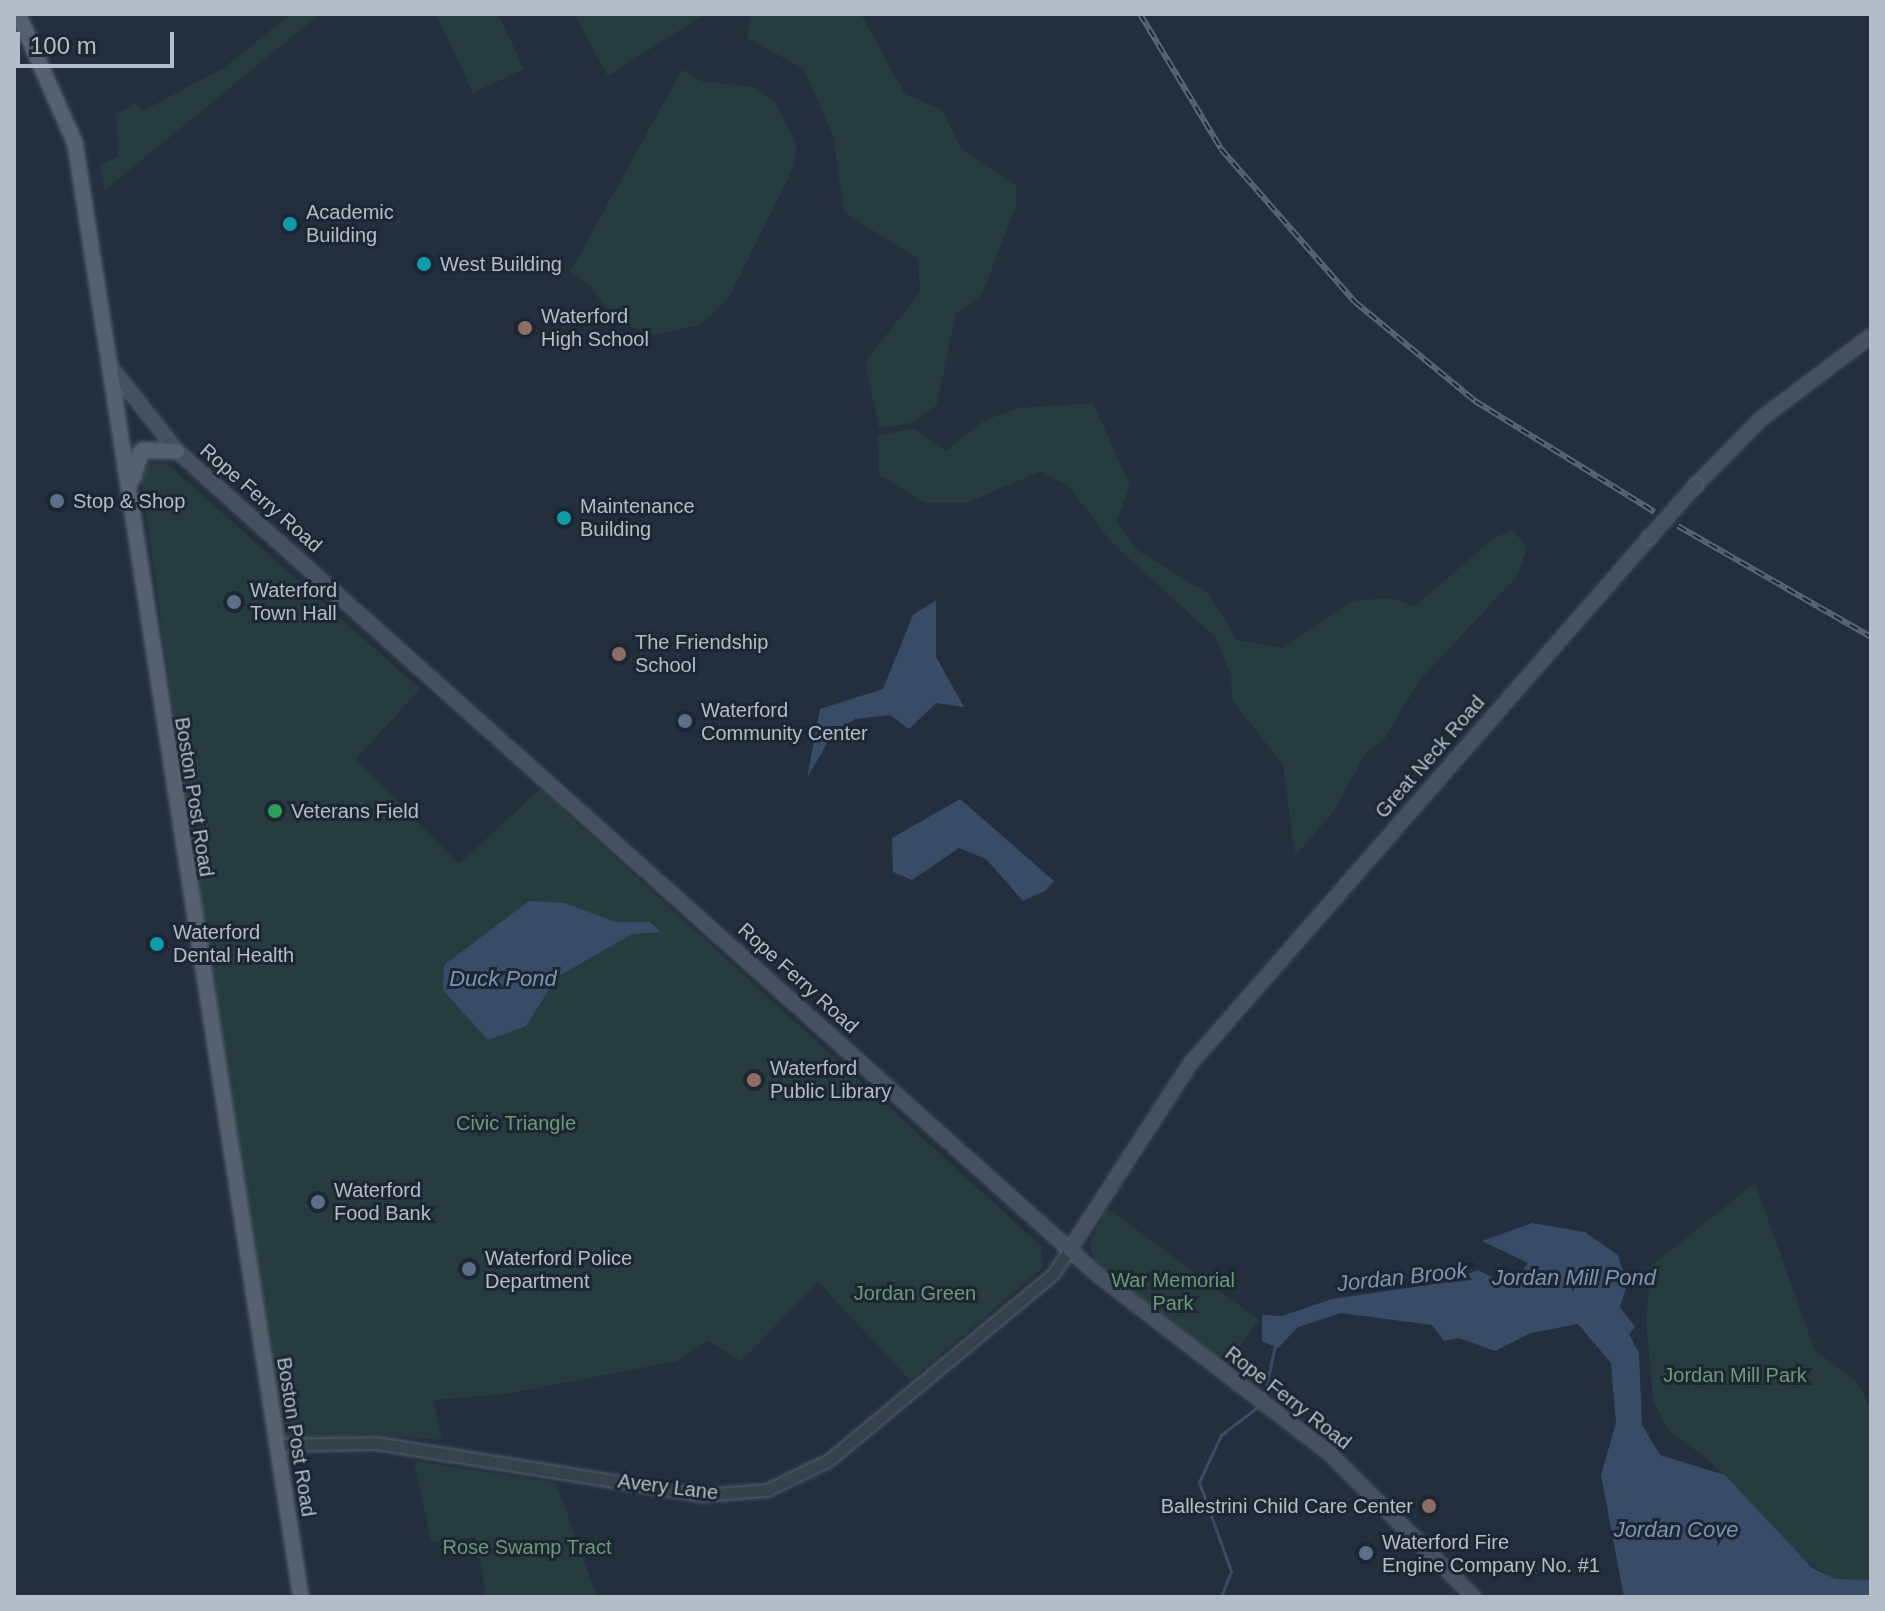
<!DOCTYPE html>
<style>
body{margin:0}
#map{position:relative;width:1885px;height:1611px;overflow:hidden;background:#242f3e;font-family:Arial,sans-serif}
div>[style]{position:absolute}
.green>*{inset:0;background:#263c3f}
.water>*{inset:0;background:#394c67}
.stream>*{height:3px;margin:-1.5px;padding:0 1.5px;transform-origin:1.5px;border-radius:1.5px;background:#394c67}
.roads{filter:drop-shadow(0 0 2px #565f6c) drop-shadow(0 0 2px #565f6c)}
.tertiary>*{height:11px;margin:-5.5px;padding:0 5.5px;transform-origin:5.5px;border-radius:5.5px;background:#38414e}
.secondary>*{height:12px;margin:-6px;padding:0 6px;transform-origin:6px;border-radius:6px;background:#465061}
.primary>*{height:14px;margin:-7px;padding:0 7px;transform-origin:7px;border-radius:7px;background:#56606e}
.rail>*{height:6px;margin-top:-3px;transform-origin:0;background:repeating-linear-gradient(90deg,#1d2633 0 9px,#5a6575 0 18px);box-sizing:border-box;border-block:2px solid #5a6575}
.bridges{filter:drop-shadow(0 0 2px #565f6c) drop-shadow(0 0 2px #565f6c)}
.secondary-bridge>*{height:12px;margin:-6px;padding:0 6px;transform-origin:6px;border-radius:6px;background:#465061}
.dots>*{width:22px;height:22px;translate:-50% -50%;box-sizing:border-box;border:4px solid #1d2633;border-radius:50%}
span{translate:-50% -50%;white-space:nowrap;text-align:center;line-height:1.15;-webkit-text-stroke:6px #1d2633;paint-order:stroke}
.poi-label{font-size:20px;color:#b4bcc9}
.left{translate:0 -50%;text-align:left}
.right{translate:-100% -50%;text-align:right}
.street-label{font-size:20px;color:#b4bcc9}
.park-label{font-size:20px;color:#6b9a76}
.water-label{font-size:22px;color:#7c92b1;font-style:italic}
.frame{position:absolute;inset:0;border:16px solid #b4bcc9;pointer-events:none}
.scale{position:absolute;left:16px;top:32px;width:158px;height:36px;box-sizing:border-box;border:4px solid #b4bcc9;border-top:0;padding-left:10px;font-size:24px;line-height:28px;white-space:nowrap;color:#b4bcc9;-webkit-text-stroke:6px #1d2633;paint-order:stroke}
</style>
<div id="map">
<div class="green">
<div style="clip-path:polygon(291px 14px,320px 14px,105px 190px,99px 164px,118px 157px,116px 114px,135px 103px,143px 111px,225px 67px)"></div>
<div style="clip-path:polygon(436px 14px,498px 14px,524px 69px,473px 93px)"></div>
<div style="clip-path:polygon(574px 14px,705px 14px,608px 76px)"></div>
<div style="clip-path:polygon(751px 14px,861px 14px,905px 94px,942px 110px,961px 148px,1016px 185px,1016px 207px,981px 296px,956px 313px,937px 405px,911px 423px,879px 428px,865px 362px,920px 292px,918px 259px,844px 212px,833px 136px,804px 69px,747px 38px)"></div>
<div style="clip-path:polygon(682px 70px,701px 81px,755px 87px,776px 103px,796px 142px,795px 164px,728px 299px,700px 325px,654px 335px,615px 321px,589px 284px,570px 272px)"></div>
<div style="clip-path:polygon(1093px 403px,1130px 485px,1117px 521px,1137px 550px,1209px 594px,1237px 640px,1283px 648px,1352px 601px,1389px 598px,1415px 606px,1494px 538px,1513px 530px,1527px 548px,1518px 575px,1419px 681px,1384px 740px,1365px 754px,1335px 810px,1295px 856px,1283px 765px,1232px 700px,1231px 675px,1215px 637px,1111px 542px,1069px 487px,1041px 471px,967px 503px,926px 503px,879px 475px,878px 436px,914px 428px,946px 451px,983px 421px,1018px 408px)"></div>
<div style="clip-path:polygon(165px 462px,420px 689px,356px 759px,459px 864px,540px 789px,1041px 1246px,1043px 1268px,910px 1380px,818px 1282px,741px 1361px,707px 1340px,677px 1361px,505px 1394px,433px 1400px,442px 1440px,364px 1434px,277px 1445px,141px 478px,149px 463px)"></div>
<div style="clip-path:polygon(1755px 1183px,1815px 1351px,1856px 1381px,1871px 1408px,1871px 1582px,1842px 1584px,1798px 1557px,1708px 1459px,1669px 1431px,1653px 1401px,1646px 1320px,1651px 1266px)"></div>
<div style="clip-path:polygon(1107px 1208px,1259px 1320px,1226px 1364px,1095px 1262px,1089px 1244px)"></div>
<div style="clip-path:polygon(414px 1461px,556px 1483px,597px 1597px,486px 1597px,476px 1537px,431px 1542px)"></div>
</div>
<div class="water">
<div style="clip-path:polygon(936px 600px,936px 657px,964px 707px,936px 703px,909px 729px,890px 715px,855px 719px,833px 733px,807px 778px,820px 709px,883px 689px,913px 615px)"></div>
<div style="clip-path:polygon(960px 799px,1054px 881px,1045px 891px,1023px 901px,986px 859px,959px 848px,912px 880px,893px 872px,892px 838px)"></div>
<div style="clip-path:polygon(529px 901px,565px 903px,615px 922px,650px 922px,661px 932px,632px 934px,557px 977px,526px 1026px,488px 1040px,443px 990px,444px 965px)"></div>
<div style="clip-path:polygon(1532px 1223px,1585px 1232px,1618px 1255px,1627px 1285px,1620px 1307px,1635px 1327px,1629px 1334px,1639px 1353px,1642px 1425px,1660px 1455px,1725px 1475px,1811px 1567px,1835px 1579px,1871px 1580px,1871px 1597px,1624px 1597px,1601px 1475px,1616px 1423px,1611px 1363px,1578px 1324px,1531px 1333px,1495px 1351px,1459px 1338px,1444px 1341px,1432px 1325px,1341px 1313px,1298px 1327px,1278px 1348px,1262px 1341px,1262px 1315px,1282px 1316px,1332px 1299px,1449px 1282px,1478px 1270px,1511px 1287px,1528px 1263px,1482px 1241px)"></div>
</div>
<div class="stream">
<div style="left:1263px;top:1400px;width:55px;rotate:-77.5deg"></div>
<div style="left:1221px;top:1597px;width:28px;rotate:-69deg"></div>
<div style="left:1231px;top:1571px;width:95px;rotate:-109.8deg"></div>
<div style="left:1199px;top:1482px;width:52px;rotate:-64.9deg"></div>
<div style="left:1221px;top:1435px;width:48px;rotate:-37.3deg"></div>
</div>
<div class="roads">
<div class="tertiary">
<div style="left:277px;top:1445px;width:99px;rotate:-1.2deg"></div>
<div style="left:376px;top:1443px;width:330px;rotate:9.1deg"></div>
<div style="left:702px;top:1495px;width:65px;rotate:-4.4deg"></div>
<div style="left:767px;top:1490px;width:69px;rotate:-25.8deg"></div>
<div style="left:829px;top:1460px;width:291px;rotate:-39.7deg"></div>
<div style="left:1053px;top:1274px;width:30px;rotate:-56deg"></div>
</div>
<div class="secondary">
<div style="left:113px;top:370px;width:103px;rotate:51.7deg"></div>
<div style="left:177px;top:451px;width:1237px;rotate:41.82deg"></div>
<div style="left:1099px;top:1276px;width:290px;rotate:37.6deg"></div>
<div style="left:1329px;top:1453px;width:204px;rotate:44.8deg"></div>
<div style="left:1696px;top:485px;width:94px;rotate:-45.4deg"></div>
<div style="left:1762px;top:418px;width:136px;rotate:-37deg"></div>
<div style="left:1070px;top:1249px;width:222px;rotate:-57deg"></div>
<div style="left:1191px;top:1063px;width:697px;rotate:-48.9deg"></div>
</div>
<div class="primary">
<div style="left:18px;top:14px;width:141px;rotate:66.2deg"></div>
<div style="left:75px;top:143px;width:1471px;rotate:81.17deg"></div>
<div style="left:133px;top:479px;width:30px;rotate:-73deg"></div>
<div style="left:142px;top:450px;width:35px;rotate:2deg"></div>
</div>
</div>
<div class="rail">
<div style="left:1140px;top:14px;width:157px;rotate:59deg"></div>
<div style="left:1221px;top:149px;width:203px;rotate:48.8deg"></div>
<div style="left:1355px;top:302px;width:156px;rotate:39.5deg"></div>
<div style="left:1475px;top:401px;width:211px;rotate:31.7deg"></div>
<div style="left:1678px;top:526px;width:223px;rotate:29.9deg"></div>
</div>
<div class="bridges">
<div class="secondary-bridge">
<div style="left:1649px;top:538px;width:71px;rotate:-48.4deg"></div>
</div>
</div>
<div class="dots">
<div style="left:290px;top:224px;background:#0f9aa8"></div>
<div style="left:424px;top:264px;background:#0f9aa8"></div>
<div style="left:525px;top:328px;background:#8d6e63"></div>
<div style="left:57px;top:501px;background:#5c6f8a"></div>
<div style="left:564px;top:518px;background:#0f9aa8"></div>
<div style="left:234px;top:602px;background:#5c6f8a"></div>
<div style="left:619px;top:654px;background:#8d6e63"></div>
<div style="left:685px;top:721px;background:#5c6f8a"></div>
<div style="left:275px;top:811px;background:#2e9e5b"></div>
<div style="left:157px;top:944px;background:#0f9aa8"></div>
<div style="left:754px;top:1080px;background:#8d6e63"></div>
<div style="left:318px;top:1202px;background:#5c6f8a"></div>
<div style="left:469px;top:1269px;background:#5c6f8a"></div>
<div style="left:1429px;top:1506px;background:#8d6e63"></div>
<div style="left:1366px;top:1553px;background:#5c6f8a"></div>
</div>
<div class="poi-label">
<span class="left" style="left:306px;top:224px">Academic<br>Building</span>
<span class="left" style="left:440px;top:264px">West Building</span>
<span class="left" style="left:541px;top:328px">Waterford<br>High School</span>
<span class="left" style="left:73px;top:501px">Stop &amp; Shop</span>
<span class="left" style="left:580px;top:518px">Maintenance<br>Building</span>
<span class="left" style="left:250px;top:602px">Waterford<br>Town Hall</span>
<span class="left" style="left:635px;top:654px">The Friendship<br>School</span>
<span class="left" style="left:701px;top:722px">Waterford<br>Community Center</span>
<span class="left" style="left:291px;top:811px">Veterans Field</span>
<span class="left" style="left:173px;top:944px">Waterford<br>Dental Health</span>
<span class="left" style="left:770px;top:1080px">Waterford<br>Public Library</span>
<span class="left" style="left:334px;top:1202px">Waterford<br>Food Bank</span>
<span class="left" style="left:485px;top:1270px">Waterford Police<br>Department</span>
<span class="right" style="left:1413px;top:1506px">Ballestrini Child Care Center</span>
<span class="left" style="left:1382px;top:1554px">Waterford Fire<br>Engine Company No. #1</span>
</div>
<div class="street-label">
<span style="left:261px;top:498px;rotate:41deg">Rope Ferry Road</span>
<span style="left:1430px;top:757px;rotate:-49deg">Great Neck Road</span>
<span style="left:194px;top:797px;rotate:81deg">Boston Post Road</span>
<span style="left:798px;top:978px;rotate:42deg">Rope Ferry Road</span>
<span style="left:1288px;top:1398px;rotate:38deg">Rope Ferry Road</span>
<span style="left:296px;top:1437px;rotate:81deg">Boston Post Road</span>
<span style="left:668px;top:1487px;rotate:7deg">Avery Lane</span>
</div>
<div class="park-label">
<span style="left:516px;top:1123px">Civic Triangle</span>
<span style="left:1173px;top:1292px">War Memorial<br>Park</span>
<span style="left:915px;top:1293px">Jordan Green</span>
<span style="left:1735px;top:1375px">Jordan Mill Park</span>
<span style="left:527px;top:1547px">Rose Swamp Tract</span>
</div>
<div class="water-label">
<span style="left:503px;top:979px">Duck Pond</span>
<span style="left:1402px;top:1277px;rotate:-6deg">Jordan Brook</span>
<span style="left:1574px;top:1278px">Jordan Mill Pond</span>
<span style="left:1676px;top:1530px">Jordan Cove</span>
</div>
<div class="frame"></div>
<div class="scale">100 m</div>
</div>
